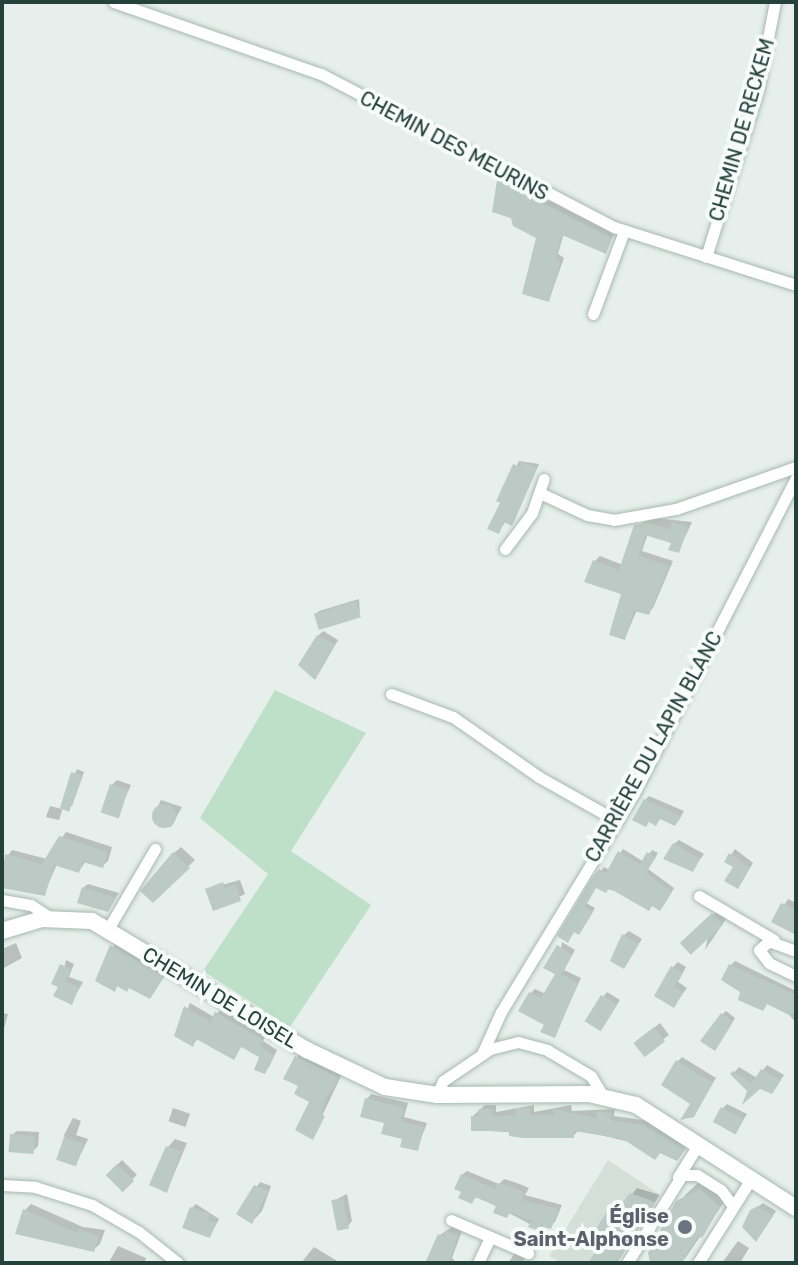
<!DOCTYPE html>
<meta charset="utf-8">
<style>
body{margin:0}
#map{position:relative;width:798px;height:1265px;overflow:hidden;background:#e6efeb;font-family:Rubik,sans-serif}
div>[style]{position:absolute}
.built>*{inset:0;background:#d4dfda}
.green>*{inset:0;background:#bfe0c8}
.shadow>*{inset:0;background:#0003;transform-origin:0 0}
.building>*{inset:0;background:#bbcac4;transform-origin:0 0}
.round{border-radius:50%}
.roads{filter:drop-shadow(0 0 2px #a8b8b2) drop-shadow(0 0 2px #a8b8b2)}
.street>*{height:11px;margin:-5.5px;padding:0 5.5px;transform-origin:5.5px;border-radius:5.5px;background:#fff}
.secondary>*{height:16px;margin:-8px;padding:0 8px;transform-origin:8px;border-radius:8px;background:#fff}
.dots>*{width:22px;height:22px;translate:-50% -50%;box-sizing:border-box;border:4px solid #f7fbf9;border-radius:50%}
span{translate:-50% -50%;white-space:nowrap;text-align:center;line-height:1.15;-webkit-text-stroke:8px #f7fbf9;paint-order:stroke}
.street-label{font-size:20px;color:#24423a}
.worship-label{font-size:20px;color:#5b616d;font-weight:700}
.right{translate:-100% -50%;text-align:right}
.frame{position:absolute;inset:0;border:4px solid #24423a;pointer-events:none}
</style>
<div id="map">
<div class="built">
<div style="clip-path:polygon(608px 1160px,659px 1194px,616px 1263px,561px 1263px,549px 1256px)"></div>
</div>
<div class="green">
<div style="clip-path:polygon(275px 690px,366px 733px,291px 851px,371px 905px,290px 1027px,203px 971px,268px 874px,200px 818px)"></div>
</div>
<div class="shadow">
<div style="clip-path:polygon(502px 177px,614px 234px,606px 251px,564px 233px,558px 254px,564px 258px,549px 300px,538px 237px,512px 216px,494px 211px)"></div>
<div style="clip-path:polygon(519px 461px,539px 464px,515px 519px,506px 521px,498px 532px,490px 528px)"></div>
<div style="clip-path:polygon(655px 518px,692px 522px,679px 550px,673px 542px,648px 533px,642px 551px,673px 561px,653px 608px,648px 613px,637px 610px,625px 638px,624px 593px,594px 562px,600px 556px,623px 565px,636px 526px)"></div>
<div style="clip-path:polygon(359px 599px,360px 616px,316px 614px,319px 611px)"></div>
<div style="clip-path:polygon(323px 631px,338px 640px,319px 673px,318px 636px)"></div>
<div style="clip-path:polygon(77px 769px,84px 772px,72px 806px,63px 807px,59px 820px,46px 817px,50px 806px,62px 809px)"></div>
<div style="clip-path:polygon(117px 780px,131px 785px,117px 816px,112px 785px)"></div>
<div style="clip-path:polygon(649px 796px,684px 811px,679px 820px,675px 824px,661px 817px,656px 824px,645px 800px)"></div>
<div style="clip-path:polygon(161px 800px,182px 807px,171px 827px,152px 818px)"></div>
<div style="clip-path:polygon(66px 832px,112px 847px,108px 861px,102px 866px,86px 861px,79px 871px,57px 864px,44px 894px,2px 884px,2px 864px,12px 850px,47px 859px)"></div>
<div style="clip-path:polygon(679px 840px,704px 854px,692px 870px,674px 844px)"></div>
<div style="clip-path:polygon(181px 847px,195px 860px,153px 900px,174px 853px)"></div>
<div style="clip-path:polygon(623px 849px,644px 862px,652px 850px,658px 853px,648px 869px,674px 888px,664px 905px,597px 886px,586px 903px,595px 908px,582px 929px,575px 930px,594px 879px,604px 867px,609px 870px)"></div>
<div style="clip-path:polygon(735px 849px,753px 863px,738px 887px,736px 866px,727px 861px)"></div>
<div style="clip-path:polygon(240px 880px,245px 894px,214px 908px,207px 889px)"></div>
<div style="clip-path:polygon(88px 884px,119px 893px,107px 910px,83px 888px)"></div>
<div style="clip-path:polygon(788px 899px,796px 903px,796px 932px,774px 921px)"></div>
<div style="clip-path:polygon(717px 911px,726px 919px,705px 950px,713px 915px)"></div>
<div style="clip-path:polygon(629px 931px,642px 939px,624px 966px,624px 935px)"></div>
<div style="clip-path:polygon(116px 941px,167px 972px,154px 992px,119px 984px,114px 989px,98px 980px)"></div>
<div style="clip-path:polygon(562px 942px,575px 950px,564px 970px,581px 978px,555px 1035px,531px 993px,535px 989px,546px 994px,557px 974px)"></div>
<div style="clip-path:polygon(16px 943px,22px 958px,2px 969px,2px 949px)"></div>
<div style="clip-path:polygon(66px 960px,74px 964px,69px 977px,83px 982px,72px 1002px,60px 986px)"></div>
<div style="clip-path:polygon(735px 961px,796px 991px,796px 1023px,787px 1012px,742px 991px,731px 965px)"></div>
<div style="clip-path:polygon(678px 962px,686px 967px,678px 982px,687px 988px,674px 1005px,673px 967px)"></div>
<div style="clip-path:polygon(607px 992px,620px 1000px,604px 1023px,603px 997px)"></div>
<div style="clip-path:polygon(190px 1003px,214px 1017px,221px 1009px,266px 1035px,263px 1041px,277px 1050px,269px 1067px,265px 1072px,261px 1057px,242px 1045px,233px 1057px,198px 1038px,193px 1045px,177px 1035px)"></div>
<div style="clip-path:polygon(726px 1011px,735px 1018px,719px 1044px,722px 1015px)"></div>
<div style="clip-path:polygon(2px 1013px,8px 1014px,2px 1036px)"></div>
<div style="clip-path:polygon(660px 1023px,669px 1035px,644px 1054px,640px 1039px)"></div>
<div style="clip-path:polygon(302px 1053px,342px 1074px,312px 1137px,312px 1101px,300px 1085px,297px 1057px)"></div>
<div style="clip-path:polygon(682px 1057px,716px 1078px,693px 1115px,678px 1061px)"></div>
<div style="clip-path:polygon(767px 1065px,784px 1075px,776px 1087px,749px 1090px,733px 1074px,739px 1067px,757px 1078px)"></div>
<div style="clip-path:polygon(371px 1094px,408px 1103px,404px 1117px,427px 1123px,417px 1149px,367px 1099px)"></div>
<div style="clip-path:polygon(727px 1104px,747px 1114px,738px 1128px,723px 1108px)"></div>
<div style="clip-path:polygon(485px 1105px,496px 1105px,496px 1112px,534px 1105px,534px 1112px,571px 1105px,572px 1111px,615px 1109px,614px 1116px,650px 1121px,688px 1144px,681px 1154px,579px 1130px,573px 1136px,473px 1130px,473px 1116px)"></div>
<div style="left:173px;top:1108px;width:18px;height:14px;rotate:19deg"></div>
<div style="clip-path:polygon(73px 1118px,81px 1121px,76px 1135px,88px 1139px,76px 1164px,64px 1135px)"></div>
<div style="clip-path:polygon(17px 1131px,39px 1132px,38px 1146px,34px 1150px,12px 1135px)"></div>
<div style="clip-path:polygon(175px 1139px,187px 1143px,167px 1191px,168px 1147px)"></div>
<div style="left:122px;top:1160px;width:21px;height:21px;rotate:45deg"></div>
<div style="clip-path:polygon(467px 1171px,499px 1184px,504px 1179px,517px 1183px,529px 1188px,525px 1195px,562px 1205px,555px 1222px,541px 1230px,477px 1196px,472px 1202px,462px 1175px)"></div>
<div style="clip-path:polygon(717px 1181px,729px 1195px,686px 1257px,681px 1263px,653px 1263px,663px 1225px,686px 1194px,698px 1183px)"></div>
<div style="clip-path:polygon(260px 1182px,271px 1186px,262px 1211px,252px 1222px,239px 1214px)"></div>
<div style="clip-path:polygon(637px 1188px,660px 1195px,617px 1263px,592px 1263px,606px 1237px,597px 1232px,613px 1206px,619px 1200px,624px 1204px)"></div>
<div style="clip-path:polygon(347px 1194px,352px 1221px,348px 1226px,333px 1201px)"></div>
<div style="clip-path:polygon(763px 1203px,776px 1211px,760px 1235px,752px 1211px)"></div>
<div style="clip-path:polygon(31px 1204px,83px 1227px,105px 1230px,100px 1244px,93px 1250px,25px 1210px)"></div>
<div style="clip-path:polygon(196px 1204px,219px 1219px,210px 1236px,192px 1208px)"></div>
<div style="clip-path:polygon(452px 1227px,462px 1231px,452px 1258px,457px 1263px,428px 1263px,440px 1235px)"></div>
<div style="clip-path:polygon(738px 1241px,749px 1248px,740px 1263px,722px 1263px)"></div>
<div style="clip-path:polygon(118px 1246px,146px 1258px,145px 1263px,109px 1262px)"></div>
<div style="clip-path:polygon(314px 1247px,339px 1262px,301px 1263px)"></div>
<div style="clip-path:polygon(515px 1253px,525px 1258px,522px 1263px,508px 1263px)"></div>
</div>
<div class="building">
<div style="clip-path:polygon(497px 180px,612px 238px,606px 254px,562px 235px,556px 258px,561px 262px,549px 302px,522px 294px,536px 238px,513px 226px,511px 218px,492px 212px)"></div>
<div style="clip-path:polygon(522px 462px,537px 468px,535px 473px,512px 526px,504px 522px,499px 534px,487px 529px,500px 503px,496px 501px,513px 464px,520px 467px)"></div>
<div style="clip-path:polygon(672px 522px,688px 527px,679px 553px,668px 550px,671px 543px,645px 535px,639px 556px,669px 566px,649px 615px,634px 611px,625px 640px,609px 635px,621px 594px,584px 582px,593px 560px,619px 570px,634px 525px,648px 523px,670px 529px)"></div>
<div style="left:356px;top:601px;width:17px;height:44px;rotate:73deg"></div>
<div style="clip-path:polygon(317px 635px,335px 645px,315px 680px,298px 665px)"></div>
<div style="clip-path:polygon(71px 772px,82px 775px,69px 812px,60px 808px)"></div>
<div style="left:110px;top:784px;width:19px;height:30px;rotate:18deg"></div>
<div style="clip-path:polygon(644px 799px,681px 816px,675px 826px,660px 819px,656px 826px,649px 822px,646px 827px,632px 820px)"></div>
<div class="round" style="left:152px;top:804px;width:24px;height:24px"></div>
<div style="clip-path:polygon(59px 836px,108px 852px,103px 868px,83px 862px,79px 873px,54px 865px,45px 896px,2px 888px,5px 854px,42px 864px)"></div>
<div style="clip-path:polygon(673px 843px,700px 859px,693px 872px,663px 859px)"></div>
<div style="clip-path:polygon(618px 851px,640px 864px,647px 852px,656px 857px,646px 873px,672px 892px,660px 911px,652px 906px,649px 911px,609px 888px,606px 893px,596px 888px,585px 907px,593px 912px,579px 935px,574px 932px,568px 943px,557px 936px,592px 878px,599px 869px,606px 873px)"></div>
<div style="clip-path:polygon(173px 852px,190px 868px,153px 903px,140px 891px)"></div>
<div style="clip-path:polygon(729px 853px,750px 868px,738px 889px,724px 881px,733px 867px,724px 862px)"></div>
<div style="clip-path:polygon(223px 882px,225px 888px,235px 884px,241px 901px,213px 911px,205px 889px)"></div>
<div style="clip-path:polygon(82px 887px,116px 898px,108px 912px,77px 903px)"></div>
<div style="clip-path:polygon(781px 903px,796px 910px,796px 935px,771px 922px)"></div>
<div style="left:712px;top:913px;width:16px;height:44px;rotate:47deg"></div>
<div style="clip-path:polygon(622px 934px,639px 944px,624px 969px,610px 961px)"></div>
<div style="clip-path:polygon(110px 945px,164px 977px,150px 999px,129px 988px,127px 992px,117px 986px,115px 992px,95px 981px)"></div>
<div style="clip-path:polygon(557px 945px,572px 955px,561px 974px,578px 983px,555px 1038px,540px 1032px,544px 1025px,518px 1011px,529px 992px,541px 998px,555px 974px,543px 968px)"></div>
<div style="clip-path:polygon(60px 964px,71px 969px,66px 981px,79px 987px,72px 1005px,53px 996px,58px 987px,51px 984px)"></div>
<div style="clip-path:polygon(729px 964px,796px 995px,796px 1012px,789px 1015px,767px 1004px,763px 1011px,738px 1000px,740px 992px,721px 980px)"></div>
<div style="clip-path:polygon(671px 966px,683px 973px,674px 987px,683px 993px,674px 1008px,654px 996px)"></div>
<div style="left:601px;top:995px;width:19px;height:31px;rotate:32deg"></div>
<div style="clip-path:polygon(184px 1006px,210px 1022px,215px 1012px,263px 1040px,260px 1046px,274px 1055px,265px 1074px,254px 1070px,259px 1057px,241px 1047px,234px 1060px,196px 1039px,193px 1047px,174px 1036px)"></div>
<div style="clip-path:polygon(721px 1013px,733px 1022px,715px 1051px,700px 1041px)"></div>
<div style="left:654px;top:1027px;width:18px;height:26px;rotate:52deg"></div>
<div style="clip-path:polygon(295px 1056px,339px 1078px,325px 1100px,321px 1114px,325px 1116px,313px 1140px,295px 1130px,309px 1102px,294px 1094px,298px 1086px,283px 1079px)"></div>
<div style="clip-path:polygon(676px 1060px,713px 1083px,694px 1117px,680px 1120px,690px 1104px,661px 1085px)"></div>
<div style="clip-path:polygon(761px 1069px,781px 1080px,772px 1094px,760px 1089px,742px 1105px,747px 1091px,730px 1074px,733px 1071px,752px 1083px)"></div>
<div style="clip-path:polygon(365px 1098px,404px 1108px,401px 1121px,424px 1127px,418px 1151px,400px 1147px,402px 1139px,381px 1134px,384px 1123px,360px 1117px)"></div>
<div style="left:721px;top:1107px;width:26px;height:17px;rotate:29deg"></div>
<div style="clip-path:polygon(516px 1108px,530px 1108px,530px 1115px,554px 1115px,553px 1109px,596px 1118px,597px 1111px,611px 1113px,610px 1120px,644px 1125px,685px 1150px,677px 1161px,660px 1153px,655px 1160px,623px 1139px,574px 1131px,574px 1138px,523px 1138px,509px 1136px,509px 1131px,471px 1131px,471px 1116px,478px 1116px,479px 1109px,492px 1109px,492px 1116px,516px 1115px)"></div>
<div style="left:10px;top:1134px;width:25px;height:18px;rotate:5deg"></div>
<div style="left:64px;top:1137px;width:21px;height:24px;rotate:19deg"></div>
<div style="clip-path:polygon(166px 1146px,181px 1151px,167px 1193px,149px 1185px)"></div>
<div style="left:117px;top:1164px;width:24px;height:16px;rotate:45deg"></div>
<div style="clip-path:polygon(461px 1174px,495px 1189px,497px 1183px,512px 1187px,525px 1193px,522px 1200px,559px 1209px,551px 1229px,544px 1227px,542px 1232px,528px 1227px,531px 1221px,510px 1212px,507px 1218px,493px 1213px,496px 1206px,475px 1197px,472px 1204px,458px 1198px,461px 1192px,454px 1189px)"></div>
<div style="clip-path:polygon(254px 1185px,268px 1191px,252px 1224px,236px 1214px)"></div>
<div style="clip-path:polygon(700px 1189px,720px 1207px,702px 1238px,698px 1236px,681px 1263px,650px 1263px,648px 1253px,676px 1201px)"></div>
<div style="clip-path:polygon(630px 1193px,655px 1202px,616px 1263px,588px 1263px,604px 1238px,594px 1232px,611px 1205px,617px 1209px)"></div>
<div style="left:343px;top:1198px;width:31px;height:12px;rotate:79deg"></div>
<div style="clip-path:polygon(758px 1206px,773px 1216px,756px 1242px,742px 1227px,750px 1210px)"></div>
<div style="clip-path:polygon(190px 1207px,210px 1214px,208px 1220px,216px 1223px,210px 1238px,182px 1228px)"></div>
<div style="clip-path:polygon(23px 1209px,77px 1233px,78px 1229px,99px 1236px,94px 1252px,15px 1234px)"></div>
<div style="clip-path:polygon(446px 1230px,458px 1236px,449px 1263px,425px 1263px,438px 1234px,443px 1237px)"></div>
</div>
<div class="roads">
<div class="street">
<div style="left:114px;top:2px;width:219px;rotate:19.2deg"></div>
<div style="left:321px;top:74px;width:331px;rotate:27.6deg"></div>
<div style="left:614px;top:227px;width:191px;rotate:17.7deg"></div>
<div style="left:706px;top:257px;width:175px;rotate:-72.7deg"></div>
<div style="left:758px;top:90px;width:90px;rotate:-79.1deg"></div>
<div style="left:593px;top:314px;width:89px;rotate:-69.5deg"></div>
<div style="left:540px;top:493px;width:52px;rotate:25.1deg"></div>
<div style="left:587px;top:515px;width:27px;rotate:10deg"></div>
<div style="left:614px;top:520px;width:63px;rotate:-10.1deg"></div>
<div style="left:676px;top:509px;width:127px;rotate:-19.3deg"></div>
<div style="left:505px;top:549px;width:45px;rotate:-53.1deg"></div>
<div style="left:532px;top:513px;width:36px;rotate:-71deg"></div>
<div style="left:391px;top:694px;width:66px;rotate:20.4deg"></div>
<div style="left:453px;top:717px;width:105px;rotate:34.9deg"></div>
<div style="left:539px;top:777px;width:90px;rotate:29.4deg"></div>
<div style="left:699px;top:896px;width:87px;rotate:30.4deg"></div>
<div style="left:2px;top:900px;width:29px;rotate:10deg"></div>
<div style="left:31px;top:905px;width:24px;rotate:33deg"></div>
<div style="left:108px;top:929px;width:93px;rotate:-59.6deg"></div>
<div style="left:796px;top:951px;width:29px;rotate:-160deg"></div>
<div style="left:769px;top:941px;width:13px;rotate:138deg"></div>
<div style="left:759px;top:950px;width:16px;rotate:52deg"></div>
<div style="left:769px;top:963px;width:30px;rotate:26deg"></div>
<div style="left:482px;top:1054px;width:46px;rotate:-65.7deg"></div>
<div style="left:501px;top:1012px;width:256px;rotate:-58.7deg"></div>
<div style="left:634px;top:793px;width:354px;rotate:-62.8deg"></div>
<div style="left:437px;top:1095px;width:15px;rotate:-67deg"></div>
<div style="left:443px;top:1081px;width:57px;rotate:-34.2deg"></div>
<div style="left:490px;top:1049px;width:29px;rotate:-14deg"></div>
<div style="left:518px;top:1042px;width:30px;rotate:15deg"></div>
<div style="left:547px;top:1050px;width:51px;rotate:30.6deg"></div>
<div style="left:591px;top:1076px;width:23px;rotate:59deg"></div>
<div style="left:678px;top:1177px;width:39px;rotate:-58deg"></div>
<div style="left:2px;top:1185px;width:33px;rotate:3deg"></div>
<div style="left:35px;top:1187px;width:60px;rotate:17.5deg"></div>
<div style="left:92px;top:1205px;width:54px;rotate:29.9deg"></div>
<div style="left:139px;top:1232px;width:50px;rotate:38.5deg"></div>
<div style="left:451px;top:1220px;width:84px;rotate:23.2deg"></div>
<div style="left:478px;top:1263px;width:29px;rotate:-65deg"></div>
<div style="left:627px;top:1263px;width:104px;rotate:-58deg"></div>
<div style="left:682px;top:1175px;width:15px"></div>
<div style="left:697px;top:1175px;width:28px;rotate:32deg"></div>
<div style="left:721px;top:1190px;width:20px;rotate:53deg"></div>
<div style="left:698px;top:1263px;width:99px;rotate:-57.8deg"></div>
</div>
<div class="secondary">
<div style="left:2px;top:931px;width:42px;rotate:-16.7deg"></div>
<div style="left:42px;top:919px;width:50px;rotate:2.3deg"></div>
<div style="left:92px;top:921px;width:251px;rotate:31deg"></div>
<div style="left:307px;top:1050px;width:86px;rotate:25.4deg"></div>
<div style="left:385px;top:1087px;width:53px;rotate:8.7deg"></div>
<div style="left:437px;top:1095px;width:152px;rotate:-0.4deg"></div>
<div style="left:589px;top:1094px;width:48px;rotate:13.2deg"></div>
<div style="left:636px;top:1105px;width:190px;rotate:32.8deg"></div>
</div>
</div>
<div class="dots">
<div style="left:685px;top:1227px;background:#6b7280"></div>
</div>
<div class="street-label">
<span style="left:742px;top:130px;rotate:-74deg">CHEMIN DE RECKEM</span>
<span style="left:454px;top:146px;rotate:28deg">CHEMIN DES MEURINS</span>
<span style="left:654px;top:747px;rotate:-61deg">CARRIÈRE DU LAPIN BLANC</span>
<span style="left:220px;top:998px;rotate:31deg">CHEMIN DE LOISEL</span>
</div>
<div class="worship-label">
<span class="right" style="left:669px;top:1228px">Église<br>Saint-Alphonse</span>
</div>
<div class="frame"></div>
</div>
